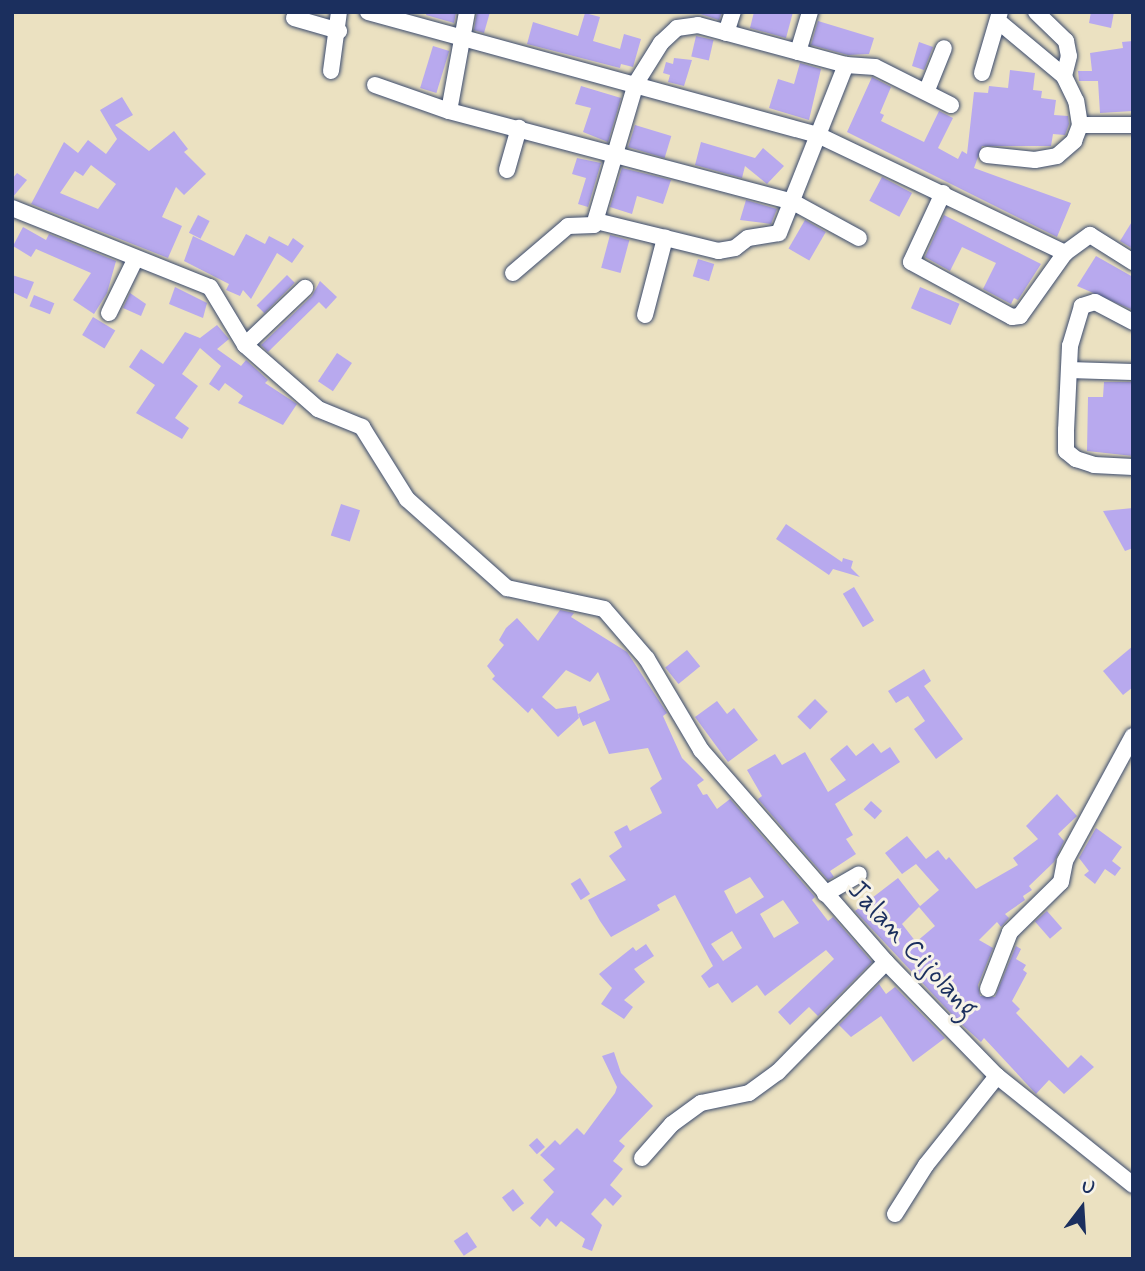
<!DOCTYPE html>
<style>
body{margin:0}
#map{position:relative;width:1145px;height:1271px;overflow:hidden;background:#ebe1c1;font-family:Mynerve,sans-serif}
div>[style]{position:absolute}
.building>*{inset:0;background:#b8a9ee;transform-origin:0 0}
.roads{filter:drop-shadow(0 0 2px #3a4a6d) drop-shadow(0 0 2px #3a4a6d)}
.minor>*{height:16px;margin:-8px;padding:0 8px;transform-origin:8px;border-radius:8px;background:#fff}
span{translate:-50% -50%;white-space:nowrap;text-align:center;line-height:1.15;-webkit-text-stroke:6px #f7f3e8;paint-order:stroke}
.street-label{font-size:28px;color:#1b2f5e}
.frame{position:absolute;inset:0;border:14px solid #1b2f5e;pointer-events:none}
.north{position:absolute;left:1047px;top:1173px;width:70px;height:70px;-webkit-text-stroke:5px #f7f3e8;paint-order:stroke;rotate:17deg;font-size:19px;font-weight:700;line-height:28px;text-align:center;color:#1b2f5e}
.north::after{content:'';display:block;margin:auto;width:24px;height:32px;background:#1b2f5e;clip-path:polygon(50% 0,100% 100%,50% 72%,0 100%)}
</style>
<div id="map">
<div class="building">
<div style="clip-path:polygon(427px 12px,456px 12px,454px 23px,426px 15px)"></div>
<div style="clip-path:polygon(477px 12px,490px 12px,484px 33px,474px 30px)"></div>
<div style="clip-path:polygon(694px 12px,722px 12px,719px 20px)"></div>
<div style="clip-path:polygon(754px 12px,793px 12px,786px 38px,750px 28px)"></div>
<div style="clip-path:polygon(1091px 12px,1114px 12px,1111px 28px,1089px 23px)"></div>
<div style="clip-path:polygon(585px 13px,600px 17px,593px 41px,620px 49px,624px 34px,641px 39px,633px 67px,621px 64px,620px 68px,527px 44px,533px 22px,578px 36px)"></div>
<div style="clip-path:polygon(818px 21px,874px 38px,869px 54px,848px 55px,811px 45px)"></div>
<div style="left:696px;top:36px;width:18px;height:21px;rotate:13deg"></div>
<div style="clip-path:polygon(1133px 41px,1133px 111px,1100px 113px,1098px 81px,1079px 81px,1078px 71px,1092px 71px,1090px 53px,1123px 48px,1122px 42px)"></div>
<div style="clip-path:polygon(919px 42px,933px 47px,924px 70px,912px 66px)"></div>
<div style="left:433px;top:46px;width:17px;height:44px;rotate:17deg"></div>
<div style="clip-path:polygon(674px 58px,692px 60px,684px 86px,668px 82px,670px 75px,663px 73px,666px 62px,673px 64px)"></div>
<div style="clip-path:polygon(800px 63px,821px 69px,809px 120px,769px 108px,778px 79px,794px 84px)"></div>
<div style="clip-path:polygon(1010px 70px,1035px 73px,1033px 90px,1042px 91px,1041px 98px,1056px 100px,1054px 115px,1068px 116px,1069px 124px,1065px 135px,1053px 134px,1051px 146px,982px 146px,974px 168px,1071px 203px,1057px 237px,847px 132px,872px 77px,891px 87px,880px 113px,884px 115px,881px 121px,924px 142px,939px 111px,953px 118px,938px 148px,958px 159px,962px 151px,967px 154px,974px 92px,988px 93px,989px 86px,1008px 88px)"></div>
<div style="clip-path:polygon(581px 86px,621px 98px,608px 142px,583px 132px,591px 108px,575px 104px)"></div>
<div style="clip-path:polygon(evenodd,122px 97px,133px 115px,115px 125px,149px 151px,174px 131px,188px 149px,184px 152px,206px 174px,184px 195px,176px 187px,162px 217px,182px 226px,168px 258px,31px 204px,64px 142px,78px 153px,88px 140px,106px 154px,117px 139px,100px 110px,122px 97px,91px 165px,116px 184px,98px 209px,60px 193px,75px 171px,83px 176px,91px 165px)"></div>
<div style="left:635px;top:125px;width:38px;height:23px;rotate:17deg"></div>
<div style="clip-path:polygon(701px 142px,755px 158px,763px 148px,784px 166px,767px 184px,745px 166px,742px 178px,706px 168px,695px 165px)"></div>
<div style="clip-path:polygon(577px 158px,601px 163px,588px 207px,578px 204px,586px 178px,572px 174px)"></div>
<div style="clip-path:polygon(622px 168px,671px 180px,663px 204px,637px 196px,632px 214px,610px 207px)"></div>
<div style="clip-path:polygon(17px 173px,27px 180px,12px 198px,12px 179px)"></div>
<div style="left:882px;top:177px;width:34px;height:27px;rotate:28deg"></div>
<div style="clip-path:polygon(746px 200px,777px 209px,771px 224px,740px 220px)"></div>
<div style="left:198px;top:215px;width:13px;height:20px;rotate:27deg"></div>
<div style="clip-path:polygon(944px 215px,1041px 264px,1018px 300px,1014px 298px,1011px 304px,983px 289px,996px 263px,962px 247px,950px 271px,925px 257px)"></div>
<div style="left:805px;top:220px;width:24px;height:33px;rotate:30deg"></div>
<div style="clip-path:polygon(1133px 220px,1133px 249px,1120px 241px)"></div>
<div style="clip-path:polygon(23px 227px,46px 240px,49px 234px,116px 261px,107px 293px,94px 314px,73px 300px,91px 273px,36px 249px,31px 257px,13px 246px)"></div>
<div style="clip-path:polygon(246px 234px,265px 244px,269px 236px,288px 246px,293px 238px,304px 246px,292px 263px,277px 253px,251px 299px,243px 290px,240px 296px,226px 290px,229px 284px,184px 261px,193px 236px,234px 256px)"></div>
<div style="left:610px;top:235px;width:20px;height:34px;rotate:15deg"></div>
<div style="clip-path:polygon(1096px 256px,1133px 277px,1133px 310px,1077px 286px)"></div>
<div style="left:698px;top:259px;width:17px;height:18px;rotate:17deg"></div>
<div style="clip-path:polygon(12px 275px,34px 282px,27px 299px,12px 292px)"></div>
<div style="left:287px;top:275px;width:11px;height:43px;rotate:45deg"></div>
<div style="clip-path:polygon(320px 281px,337px 297px,326px 309px,319px 302px,268px 352px,261px 345px,312px 296px)"></div>
<div style="clip-path:polygon(175px 287px,207px 303px,203px 318px,169px 304px)"></div>
<div style="left:920px;top:287px;width:43px;height:23px;rotate:23deg"></div>
<div style="clip-path:polygon(130px 293px,146px 304px,141px 316px,123px 308px)"></div>
<div style="left:34px;top:295px;width:22px;height:12px;rotate:22deg"></div>
<div style="left:93px;top:317px;width:26px;height:21px;rotate:31deg"></div>
<div style="clip-path:polygon(217px 325px,229px 339px,217px 349px,241px 366px,246px 360px,268px 380px,265px 383px,297px 404px,283px 425px,238px 403px,243px 396px,225px 383px,219px 391px,209px 384px,221px 366px,200px 348px,182px 374px,198px 386px,175px 418px,189px 428px,182px 439px,136px 413px,155px 385px,129px 367px,141px 349px,163px 364px,185px 332px,200px 338px)"></div>
<div style="left:337px;top:353px;width:18px;height:34px;rotate:34deg"></div>
<div style="clip-path:polygon(1104px 382px,1133px 382px,1133px 456px,1087px 451px,1088px 397px,1103px 397px)"></div>
<div style="left:341px;top:504px;width:20px;height:33px;rotate:18deg"></div>
<div style="clip-path:polygon(1133px 508px,1133px 548px,1125px 551px,1103px 511px)"></div>
<div style="clip-path:polygon(786px 524px,842px 562px,843px 558px,853px 561px,851px 568px,860px 577px,833px 569px,829px 575px,776px 539px)"></div>
<div style="left:854px;top:587px;width:39px;height:13px;rotate:59deg"></div>
<div style="clip-path:polygon(evenodd,560px 610px,574px 613px,571px 617px,627px 652px,667px 713px,663px 716px,682px 758px,704px 780px,697px 785px,703px 795px,707px 794px,717px 809px,730px 799px,815px 897px,812px 900px,828px 921px,833px 917px,872px 962px,818px 1016px,809px 1007px,790px 1025px,778px 1012px,834px 959px,826px 950px,765px 996px,757px 985px,732px 1003px,718px 983px,709px 988px,701px 976px,713px 966px,675px 895px,657px 905px,660px 910px,611px 937px,600px 921px,588px 900px,626px 880px,609px 856px,622px 847px,614px 832px,627px 825px,630px 831px,662px 813px,650px 788px,662px 779px,648px 748px,609px 754px,595px 721px,583px 726px,578px 714px,610px 700px,598px 672px,590px 682px,566px 670px,542px 697px,556px 709px,576px 706px,579px 718px,558px 737px,532px 708px,528px 713px,492px 679px,495px 676px,487px 666px,504px 645px,499px 640px,506px 628px,517px 618px,538px 641px,560px 610px,750px 877px,764px 897px,736px 914px,724px 891px,750px 877px,560px 610px,783px 900px,799px 923px,774px 938px,760px 914px,783px 900px,560px 610px,732px 931px,742px 948px,723px 961px,711px 944px,732px 931px)"></div>
<div style="clip-path:polygon(1133px 646px,1133px 687px,1123px 695px,1103px 671px)"></div>
<div style="left:687px;top:650px;width:21px;height:28px;rotate:51deg"></div>
<div style="clip-path:polygon(924px 669px,931px 681px,924px 686px,963px 739px,936px 759px,914px 729px,925px 721px,908px 696px,896px 703px,888px 691px)"></div>
<div style="left:815px;top:699px;width:18px;height:25px;rotate:45deg"></div>
<div style="clip-path:polygon(717px 701px,727px 714px,734px 708px,758px 740px,728px 762px,695px 717px)"></div>
<div style="clip-path:polygon(873px 743px,881px 753px,890px 747px,900px 762px,835px 804px,853px 835px,846px 839px,856px 854px,830px 871px,834px 877px,828px 880px,758px 799px,762px 796px,747px 770px,775px 754px,782px 765px,805px 752px,828px 792px,846px 780px,830px 759px,847px 745px,856px 756px)"></div>
<div style="clip-path:polygon(1057px 794px,1077px 816px,1058px 834px,1064px 841px,1054px 862px,1029px 886px,1032px 890px,1023px 896px,1025px 900px,1005px 914px,1009px 918px,1001px 927px,997px 922px,979px 940px,993px 948px,978px 985px,980px 996px,995px 997px,1016px 946px,1021px 949px,1016px 959px,1026px 965px,1023px 970px,1027px 973px,1012px 1001px,1020px 1009px,1016px 1013px,1068px 1068px,1081px 1055px,1094px 1067px,1064px 1094px,1049px 1080px,1036px 1094px,984px 1038px,981px 1042px,958px 1021px,855px 911px,898px 878px,920px 906px,902px 924px,916px 942px,935px 926px,919px 907px,939px 890px,916px 864px,902px 874px,885px 853px,907px 836px,926px 859px,938px 850px,946px 860px,949px 857px,976px 889px,1018px 865px,1013px 858px,1038px 839px,1026px 826px)"></div>
<div style="left:871px;top:801px;width:15px;height:11px;rotate:42deg"></div>
<div style="clip-path:polygon(1096px 828px,1122px 847px,1112px 861px,1121px 868px,1115px 876px,1105px 869px,1095px 884px,1084px 875px,1089px 871px,1079px 858px)"></div>
<div style="left:580px;top:878px;width:19px;height:11px;rotate:58deg"></div>
<div style="left:1047px;top:911px;width:23px;height:16px;rotate:49deg"></div>
<div style="clip-path:polygon(646px 944px,654px 956px,634px 969px,645px 982px,624px 1000px,633px 1007px,624px 1019px,601px 1004px,612px 988px,599px 974px,633px 947px,636px 951px)"></div>
<div style="clip-path:polygon(879px 984px,886px 994px,895px 987px,945px 1038px,913px 1062px,881px 1016px,851px 1037px,839px 1025px)"></div>
<div style="clip-path:polygon(614px 1052px,621px 1073px,653px 1106px,619px 1141px,625px 1146px,613px 1161px,623px 1169px,610px 1185px,622px 1196px,613px 1206px,605px 1198px,591px 1214px,602px 1225px,592px 1251px,582px 1247px,585px 1239px,561px 1221px,556px 1227px,547px 1218px,540px 1227px,530px 1218px,554px 1192px,543px 1180px,555px 1169px,540px 1155px,555px 1140px,560px 1145px,577px 1128px,584px 1135px,615px 1093px,617px 1087px,602px 1056px)"></div>
<div style="left:537px;top:1138px;width:12px;height:11px;rotate:48deg"></div>
<div style="left:513px;top:1189px;width:18px;height:14px;rotate:52deg"></div>
<div style="left:467px;top:1232px;width:18px;height:16px;rotate:56deg"></div>
</div>
<div class="roads">
<div class="minor">
<div style="left:368px;top:12px;width:469px;rotate:15.3deg"></div>
<div style="left:820px;top:136px;width:272px;rotate:25.5deg"></div>
<div style="left:1065px;top:253px;width:31px;rotate:-36deg"></div>
<div style="left:1090px;top:235px;width:51px;rotate:32.1deg"></div>
<div style="left:1036px;top:12px;width:42px;rotate:44deg"></div>
<div style="left:1066px;top:41px;width:15px;rotate:79deg"></div>
<div style="left:1069px;top:56px;width:21px;rotate:104deg"></div>
<div style="left:294px;top:18px;width:47px;rotate:16.1deg"></div>
<div style="left:726px;top:33px;width:22px;rotate:-72deg"></div>
<div style="left:798px;top:52px;width:42px;rotate:-73.3deg"></div>
<div style="left:331px;top:71px;width:60px;rotate:-82.3deg"></div>
<div style="left:982px;top:73px;width:64px;rotate:-73.6deg"></div>
<div style="left:375px;top:85px;width:78px;rotate:19.4deg"></div>
<div style="left:449px;top:111px;width:356px;rotate:14.8deg"></div>
<div style="left:793px;top:202px;width:75px;rotate:28.6deg"></div>
<div style="left:927px;top:90px;width:45px;rotate:-68deg"></div>
<div style="left:449px;top:111px;width:101px;rotate:-79.7deg"></div>
<div style="left:1080px;top:125px;width:53px"></div>
<div style="left:987px;top:155px;width:48px;rotate:5.9deg"></div>
<div style="left:1035px;top:160px;width:22px;rotate:-10deg"></div>
<div style="left:1057px;top:156px;width:23px;rotate:-41deg"></div>
<div style="left:1074px;top:141px;width:17px;rotate:-69deg"></div>
<div style="left:1080px;top:125px;width:24px;rotate:-99deg"></div>
<div style="left:1076px;top:101px;width:28px;rotate:-116deg"></div>
<div style="left:1064px;top:76px;width:86px;rotate:-140.2deg"></div>
<div style="left:507px;top:170px;width:44px;rotate:-74.1deg"></div>
<div style="left:943px;top:193px;width:76px;rotate:114.9deg"></div>
<div style="left:911px;top:262px;width:115px;rotate:28.6deg"></div>
<div style="left:1012px;top:317px;width:8px;rotate:-7deg"></div>
<div style="left:1020px;top:316px;width:77px;rotate:-54.5deg"></div>
<div style="left:12px;top:208px;width:213px;rotate:21.8deg"></div>
<div style="left:210px;top:287px;width:68px;rotate:58.9deg"></div>
<div style="left:245px;top:345px;width:97px;rotate:41.2deg"></div>
<div style="left:318px;top:409px;width:48px;rotate:22.2deg"></div>
<div style="left:362px;top:427px;width:85px;rotate:58deg"></div>
<div style="left:407px;top:499px;width:134px;rotate:41.7deg"></div>
<div style="left:507px;top:588px;width:99px;rotate:12.2deg"></div>
<div style="left:604px;top:609px;width:66px;rotate:49.3deg"></div>
<div style="left:647px;top:659px;width:106px;rotate:59.3deg"></div>
<div style="left:701px;top:750px;width:281px;rotate:48.9deg"></div>
<div style="left:886px;top:962px;width:159px;rotate:45.8deg"></div>
<div style="left:997px;top:1076px;width:174px;rotate:38.7deg"></div>
<div style="left:596px;top:221px;width:126px;rotate:13.8deg"></div>
<div style="left:718px;top:251px;width:17px;rotate:-10deg"></div>
<div style="left:735px;top:248px;width:16px;rotate:-38deg"></div>
<div style="left:748px;top:238px;width:31px;rotate:-9deg"></div>
<div style="left:779px;top:233px;width:181px;rotate:-68.3deg"></div>
<div style="left:513px;top:273px;width:72px;rotate:-40.5deg"></div>
<div style="left:568px;top:226px;width:26px;rotate:-2deg"></div>
<div style="left:594px;top:225px;width:148px;rotate:-73.5deg"></div>
<div style="left:636px;top:83px;width:47px;rotate:-58deg"></div>
<div style="left:661px;top:43px;width:22px;rotate:-43deg"></div>
<div style="left:677px;top:28px;width:21px;rotate:-8deg"></div>
<div style="left:698px;top:25px;width:153px;rotate:15.1deg"></div>
<div style="left:846px;top:65px;width:29px;rotate:4deg"></div>
<div style="left:875px;top:67px;width:85px;rotate:26.6deg"></div>
<div style="left:109px;top:313px;width:61px;rotate:-63.9deg"></div>
<div style="left:645px;top:315px;width:80px;rotate:-75.4deg"></div>
<div style="left:1133px;top:322px;width:43px;rotate:-152.2deg"></div>
<div style="left:1095px;top:302px;width:14px;rotate:163deg"></div>
<div style="left:1082px;top:306px;width:42px;rotate:106.7deg"></div>
<div style="left:1070px;top:346px;width:84px;rotate:92.7deg"></div>
<div style="left:1066px;top:430px;width:21px;rotate:90deg"></div>
<div style="left:1066px;top:451px;width:13px;rotate:39deg"></div>
<div style="left:1076px;top:459px;width:19px;rotate:18deg"></div>
<div style="left:1094px;top:465px;width:39px;rotate:3deg"></div>
<div style="left:245px;top:345px;width:83px;rotate:-43.5deg"></div>
<div style="left:1069px;top:370px;width:64px;rotate:1.8deg"></div>
<div style="left:825px;top:894px;width:39px;rotate:-30deg"></div>
<div style="left:988px;top:989px;width:61px;rotate:-68.9deg"></div>
<div style="left:1010px;top:932px;width:71px;rotate:-44.4deg"></div>
<div style="left:1061px;top:882px;width:21px;rotate:-79deg"></div>
<div style="left:1065px;top:861px;width:142px;rotate:-61.5deg"></div>
<div style="left:642px;top:1158px;width:45px;rotate:-48.6deg"></div>
<div style="left:672px;top:1124px;width:36px;rotate:-36deg"></div>
<div style="left:701px;top:1103px;width:49px;rotate:-11.8deg"></div>
<div style="left:749px;top:1093px;width:36px;rotate:-36deg"></div>
<div style="left:778px;top:1072px;width:154px;rotate:-45.5deg"></div>
<div style="left:895px;top:1214px;width:58px;rotate:-57.7deg"></div>
<div style="left:926px;top:1165px;width:114px;rotate:-51.4deg"></div>
</div>
</div>
<div class="street-label">
<span style="left:912px;top:950px;rotate:47deg">Jalan Cijolang</span>
</div>
<div class="frame"></div>
<div class="north">U</div>
</div>
